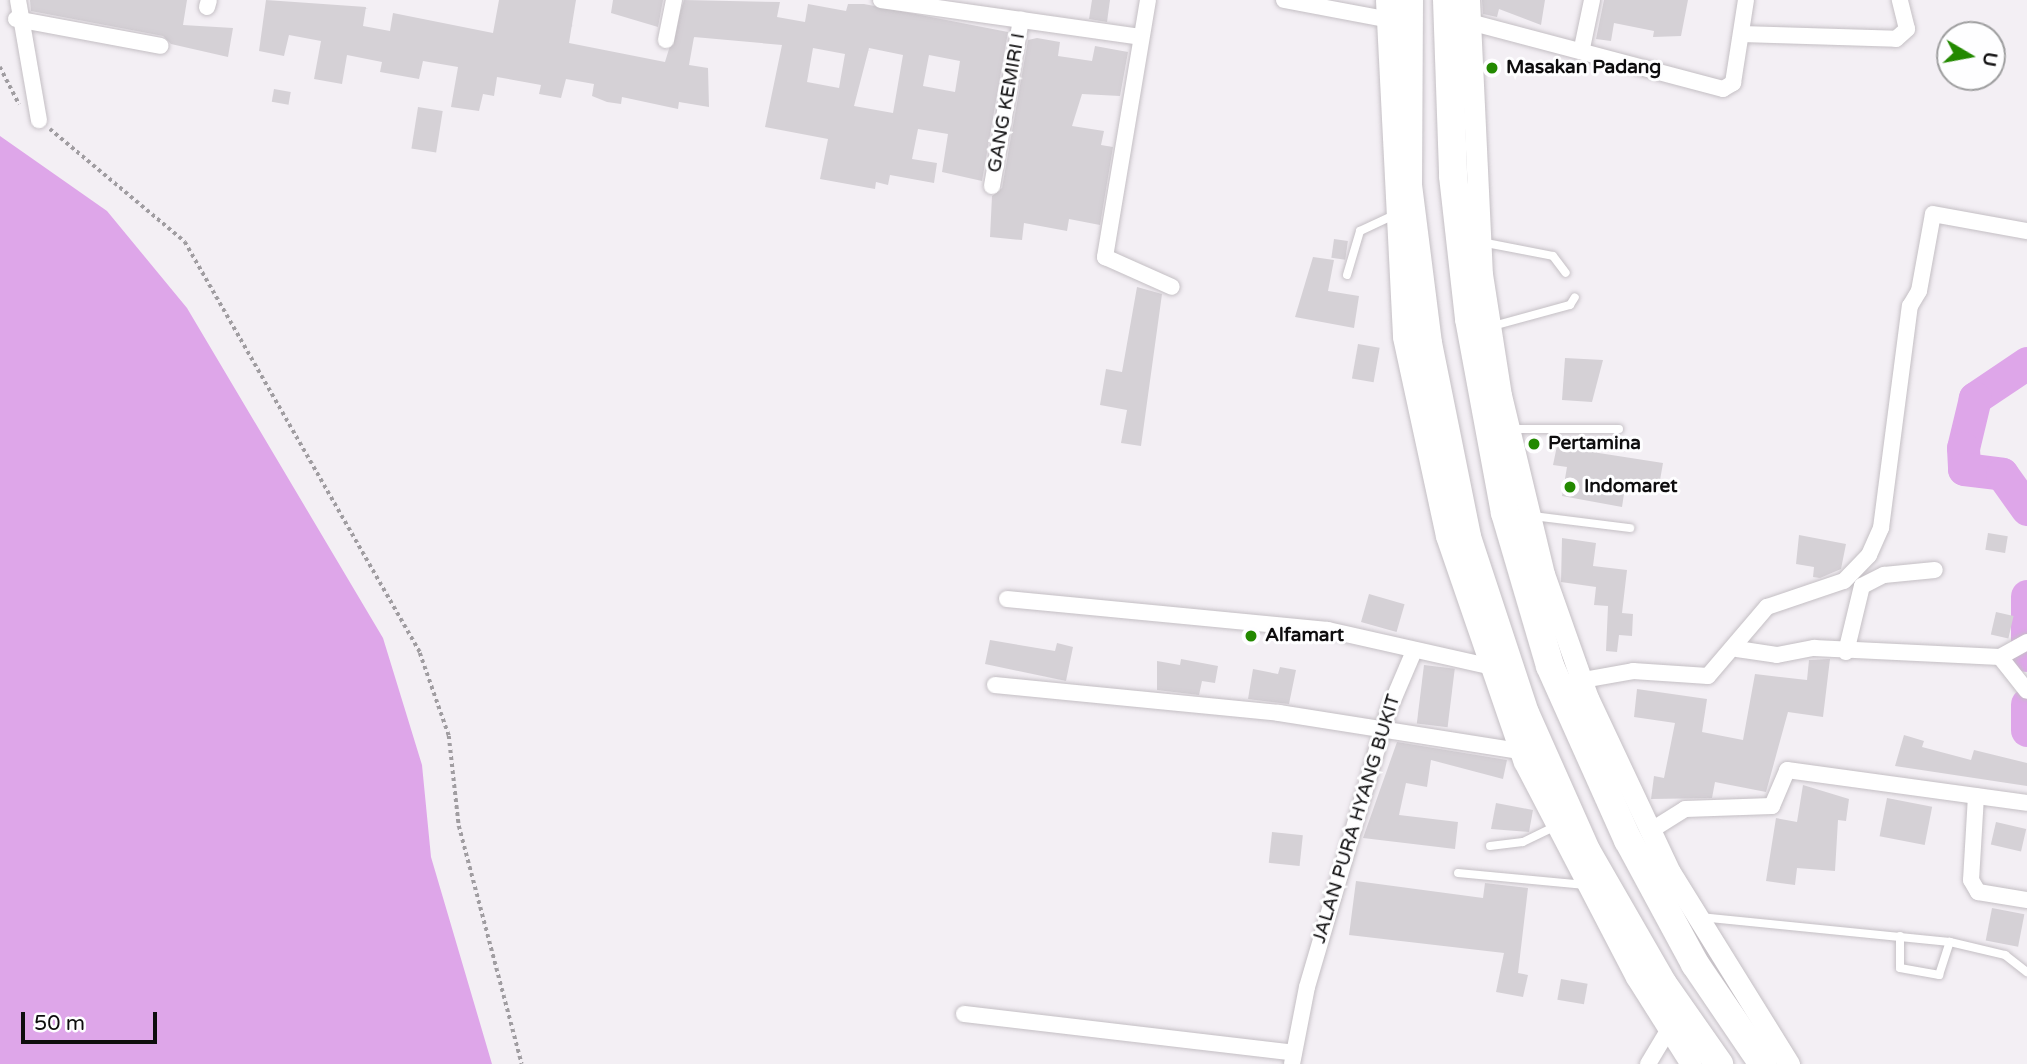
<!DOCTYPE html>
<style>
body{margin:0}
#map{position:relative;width:2027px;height:1064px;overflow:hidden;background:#f3eff4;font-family:"Varela Round",sans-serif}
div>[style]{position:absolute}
.water>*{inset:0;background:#dea6e9}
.river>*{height:33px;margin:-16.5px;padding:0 16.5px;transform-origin:16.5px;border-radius:16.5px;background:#dea6e9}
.building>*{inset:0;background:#d5d1d6;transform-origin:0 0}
.path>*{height:3.5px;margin-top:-1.75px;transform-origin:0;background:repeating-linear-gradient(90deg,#a09da1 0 3.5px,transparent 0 7px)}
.roads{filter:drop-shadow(0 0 2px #c4bfc4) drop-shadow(0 0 2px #c4bfc4)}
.lane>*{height:8px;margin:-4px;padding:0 4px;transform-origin:4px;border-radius:4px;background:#fff}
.street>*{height:16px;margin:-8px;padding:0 8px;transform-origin:8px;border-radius:8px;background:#fff}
.secondary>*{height:21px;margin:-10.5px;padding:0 10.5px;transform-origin:10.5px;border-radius:10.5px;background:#fff}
.highway>*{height:28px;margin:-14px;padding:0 14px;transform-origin:14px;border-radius:14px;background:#fff}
.dots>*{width:19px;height:19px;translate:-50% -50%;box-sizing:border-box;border:4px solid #fefeff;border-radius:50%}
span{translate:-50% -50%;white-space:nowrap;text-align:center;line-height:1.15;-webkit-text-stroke:6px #fefeff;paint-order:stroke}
.poi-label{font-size:19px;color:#0e0d0e;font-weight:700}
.left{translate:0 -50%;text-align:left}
.street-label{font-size:19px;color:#0e0d0e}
.north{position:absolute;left:1936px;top:21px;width:70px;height:70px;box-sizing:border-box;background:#fefeff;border:2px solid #9e9e9f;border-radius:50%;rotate:100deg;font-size:19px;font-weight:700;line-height:28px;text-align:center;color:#0e0d0e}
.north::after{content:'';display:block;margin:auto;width:24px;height:32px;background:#238900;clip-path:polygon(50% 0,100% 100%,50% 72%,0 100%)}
.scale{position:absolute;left:21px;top:1012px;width:136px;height:32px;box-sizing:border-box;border:4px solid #0e0d0e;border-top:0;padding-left:9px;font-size:21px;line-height:24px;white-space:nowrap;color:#0e0d0e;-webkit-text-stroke:5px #fefeff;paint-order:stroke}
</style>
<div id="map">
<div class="water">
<div style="clip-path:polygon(0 136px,107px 211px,187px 308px,383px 638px,422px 765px,431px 857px,492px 1064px,0 1064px)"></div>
</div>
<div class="river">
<div style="left:2027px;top:363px;width:63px;rotate:146.1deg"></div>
<div style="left:1975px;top:398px;width:51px;rotate:103.5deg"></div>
<div style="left:1963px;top:448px;width:21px;rotate:87deg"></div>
<div style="left:1964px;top:469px;width:38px;rotate:7deg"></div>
<div style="left:2002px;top:474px;width:43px;rotate:54.5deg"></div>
<div style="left:2027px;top:596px;width:59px;rotate:90deg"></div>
<div style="left:2027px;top:704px;width:26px;rotate:90deg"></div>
</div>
<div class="building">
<div style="clip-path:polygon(30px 0,187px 0,183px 25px,233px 28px,228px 57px,171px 44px,163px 36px,31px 11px)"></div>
<div style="clip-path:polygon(evenodd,266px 0,366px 7px,363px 26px,390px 31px,393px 13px,493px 33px,499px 0,576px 0,569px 43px,665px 62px,684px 0,780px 2px,777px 17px,805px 22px,808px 4px,846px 11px,848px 4px,864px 4px,1008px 32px,982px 181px,942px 172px,948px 134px,918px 129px,912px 159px,937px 163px,934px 183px,890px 175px,888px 185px,876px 182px,875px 189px,820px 179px,828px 139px,765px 127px,782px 45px,694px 37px,689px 65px,708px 68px,709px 107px,679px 102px,678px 109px,622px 97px,621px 104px,607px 102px,592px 96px,594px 84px,566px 79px,561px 98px,539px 94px,541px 85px,497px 77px,494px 96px,483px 94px,479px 111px,451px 107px,458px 67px,423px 61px,419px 79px,380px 72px,382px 62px,347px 55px,342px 84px,314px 79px,321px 41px,289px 35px,284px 56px,259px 51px,266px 0,813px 48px,845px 54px,839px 88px,807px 82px,813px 48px,266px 0,869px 48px,903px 55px,893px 113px,854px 106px,869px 48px,266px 0,929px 55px,960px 61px,955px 92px,923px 86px,929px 55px)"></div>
<div style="clip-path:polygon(613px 0,663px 0,658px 27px,611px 13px)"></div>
<div style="clip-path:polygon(1092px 0,1110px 0,1107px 22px,1089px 19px)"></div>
<div style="clip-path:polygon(1482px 0,1545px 0,1541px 25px,1499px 9px,1497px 17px,1483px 14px)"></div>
<div style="clip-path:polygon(1604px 0,1688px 0,1681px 36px,1653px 37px,1654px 31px,1614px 23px,1611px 41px,1596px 39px)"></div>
<div style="clip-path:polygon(1037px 38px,1060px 42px,1058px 56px,1092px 61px,1095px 46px,1128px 52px,1120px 96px,1082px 94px,1072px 126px,1104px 131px,1101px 145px,1113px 147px,1100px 225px,1069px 219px,1067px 231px,1024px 223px,1022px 240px,990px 237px,992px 196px,1002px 188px,1028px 40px)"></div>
<div style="left:274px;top:89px;width:17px;height:13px;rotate:10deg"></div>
<div style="left:418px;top:107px;width:25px;height:42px;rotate:9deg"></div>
<div style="left:1334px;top:239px;width:14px;height:19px;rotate:8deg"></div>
<div style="clip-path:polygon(1313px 257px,1334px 260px,1328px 291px,1359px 296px,1354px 328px,1295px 317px)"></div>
<div style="clip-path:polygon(1137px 287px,1162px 294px,1141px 446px,1121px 443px,1127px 410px,1100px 405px,1106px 369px,1122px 372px)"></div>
<div style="left:1358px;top:344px;width:22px;height:35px;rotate:10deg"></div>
<div style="clip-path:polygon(1565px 358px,1603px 360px,1592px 402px,1562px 400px)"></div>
<div style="clip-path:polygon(1559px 436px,1575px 437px,1573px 449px,1663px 463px,1659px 486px,1626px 481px,1622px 507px,1562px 496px,1567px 467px,1553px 465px)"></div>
<div style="left:1988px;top:533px;width:20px;height:17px;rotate:9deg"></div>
<div style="clip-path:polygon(1799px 535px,1846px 544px,1841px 569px,1820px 578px,1813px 577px,1814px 567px,1796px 564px)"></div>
<div style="clip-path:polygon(1562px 538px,1596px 543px,1593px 566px,1627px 570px,1622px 613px,1633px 614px,1632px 636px,1619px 635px,1617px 652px,1606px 651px,1608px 606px,1594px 605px,1596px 587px,1561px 582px)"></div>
<div style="left:1369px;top:594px;width:37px;height:29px;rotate:16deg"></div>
<div style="left:1996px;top:612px;width:18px;height:23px;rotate:13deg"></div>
<div style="clip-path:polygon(990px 640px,1055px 651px,1057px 643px,1073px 647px,1066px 681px,985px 664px)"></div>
<div style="clip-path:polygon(1181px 659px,1218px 666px,1215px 683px,1202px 681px,1199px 695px,1157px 690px,1157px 661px,1180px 665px)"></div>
<div style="clip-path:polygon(1830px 659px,1823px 717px,1788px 712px,1766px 792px,1715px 782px,1712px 798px,1651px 799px,1654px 776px,1664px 778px,1675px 723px,1634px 717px,1637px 689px,1707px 699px,1702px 732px,1743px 740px,1755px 674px,1807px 680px,1809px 660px)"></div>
<div style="left:1424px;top:665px;width:31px;height:59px;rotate:7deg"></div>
<div style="clip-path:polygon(1280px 667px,1296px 670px,1289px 704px,1248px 699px,1253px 669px,1278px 674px)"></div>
<div style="clip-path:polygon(1904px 735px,1924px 741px,1922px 747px,1971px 760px,1974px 750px,2027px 763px,2027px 786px,1895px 766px)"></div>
<div style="clip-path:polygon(1397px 742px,1507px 760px,1503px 779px,1431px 760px,1427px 787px,1406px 783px,1399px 815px,1458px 822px,1455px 849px,1363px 838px)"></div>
<div style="clip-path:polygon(1803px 785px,1849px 799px,1846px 821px,1838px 820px,1835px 871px,1797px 868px,1795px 885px,1766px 881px,1776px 818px,1797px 822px)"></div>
<div style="left:1887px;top:798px;width:46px;height:39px;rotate:11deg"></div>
<div style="clip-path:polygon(1496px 803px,1533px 810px,1529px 832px,1491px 829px)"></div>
<div style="left:1996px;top:822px;width:31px;height:23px;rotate:13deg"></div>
<div style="left:1272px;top:832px;width:31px;height:31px;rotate:6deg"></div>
<div style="clip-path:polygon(1356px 881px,1483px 898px,1485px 883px,1528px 888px,1518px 973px,1528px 975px,1523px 997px,1496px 992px,1504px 953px,1349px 935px)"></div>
<div style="left:1992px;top:908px;width:33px;height:33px;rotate:11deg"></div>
<div style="left:1561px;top:979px;width:27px;height:21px;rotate:10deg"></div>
</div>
<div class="path">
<div style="left:0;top:67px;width:42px;rotate:62.8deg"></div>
<div style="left:50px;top:129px;width:176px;rotate:39.9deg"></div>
<div style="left:185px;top:242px;width:473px;rotate:60.2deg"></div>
<div style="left:420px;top:653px;width:88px;rotate:70.7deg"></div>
<div style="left:449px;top:736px;width:91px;rotate:83.7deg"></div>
<div style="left:459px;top:826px;width:246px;rotate:75.2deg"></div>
</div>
<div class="roads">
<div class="lane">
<div style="left:1481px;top:242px;width:73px;rotate:11deg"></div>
<div style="left:1553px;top:256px;width:21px;rotate:53deg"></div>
<div style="left:1347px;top:275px;width:46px;rotate:-73.5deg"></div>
<div style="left:1360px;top:231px;width:38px;rotate:-25deg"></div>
<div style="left:1493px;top:326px;width:80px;rotate:-15.3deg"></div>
<div style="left:1570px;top:305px;width:9px;rotate:-58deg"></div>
<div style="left:1510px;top:429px;width:109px"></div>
<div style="left:1533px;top:516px;width:98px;rotate:7.1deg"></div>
<div style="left:1490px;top:846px;width:33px;rotate:-7deg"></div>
<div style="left:1523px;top:842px;width:37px;rotate:-26deg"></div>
<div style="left:1458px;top:873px;width:128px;rotate:5.4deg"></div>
<div style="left:1700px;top:917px;width:251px;rotate:5.7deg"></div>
<div style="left:1950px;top:942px;width:57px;rotate:13.3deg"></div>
<div style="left:2005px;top:955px;width:28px;rotate:38deg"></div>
<div style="left:1900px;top:936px;width:32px;rotate:90deg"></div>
<div style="left:1900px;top:968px;width:40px;rotate:10deg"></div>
<div style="left:1939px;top:975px;width:35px;rotate:-72deg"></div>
</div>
<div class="street">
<div style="left:18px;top:0;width:122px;rotate:80.1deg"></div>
<div style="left:881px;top:0;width:262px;rotate:8.1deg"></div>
<div style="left:1148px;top:0;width:261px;rotate:99.5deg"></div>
<div style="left:1105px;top:257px;width:73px;rotate:24.1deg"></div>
<div style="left:1284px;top:0;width:114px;rotate:10.6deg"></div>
<div style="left:207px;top:7px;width:7px;rotate:-74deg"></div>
<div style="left:16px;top:19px;width:147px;rotate:10.5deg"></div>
<div style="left:1462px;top:20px;width:270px;rotate:14.8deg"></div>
<div style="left:1723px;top:89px;width:12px;rotate:-31deg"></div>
<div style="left:1733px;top:83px;width:84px;rotate:-81.1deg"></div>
<div style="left:1741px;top:34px;width:155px;rotate:1.8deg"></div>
<div style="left:1896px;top:39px;width:15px;rotate:-42deg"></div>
<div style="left:1907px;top:29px;width:30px;rotate:-104deg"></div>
<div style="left:666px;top:40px;width:41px;rotate:-78.7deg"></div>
<div style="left:1582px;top:48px;width:49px;rotate:-78.2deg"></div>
<div style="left:992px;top:186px;width:169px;rotate:-80.1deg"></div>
<div style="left:1007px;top:599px;width:322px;rotate:5.5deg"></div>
<div style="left:1328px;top:630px;width:164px;rotate:12.7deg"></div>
<div style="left:1737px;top:649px;width:40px;rotate:8.5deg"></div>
<div style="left:1777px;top:655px;width:38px;rotate:-11deg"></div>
<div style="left:1814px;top:648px;width:186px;rotate:2.8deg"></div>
<div style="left:2000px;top:657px;width:31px;rotate:-29deg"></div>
<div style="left:1846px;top:652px;width:68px;rotate:-76.4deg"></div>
<div style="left:1862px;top:586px;width:25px;rotate:-27deg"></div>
<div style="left:1884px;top:575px;width:51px;rotate:-5.6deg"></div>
<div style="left:2000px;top:657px;width:43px;rotate:51.5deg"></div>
<div style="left:1572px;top:682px;width:62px;rotate:-10.2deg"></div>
<div style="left:1633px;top:671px;width:75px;rotate:3.8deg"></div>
<div style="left:1708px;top:676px;width:91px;rotate:-49.5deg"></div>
<div style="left:1767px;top:607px;width:81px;rotate:-18.7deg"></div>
<div style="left:1844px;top:581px;width:36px;rotate:-46deg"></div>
<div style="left:1869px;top:555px;width:30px;rotate:-66deg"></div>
<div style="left:1881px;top:528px;width:224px;rotate:-82.6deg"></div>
<div style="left:1910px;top:306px;width:17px;rotate:-59deg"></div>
<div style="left:1919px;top:291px;width:78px;rotate:-79.7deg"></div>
<div style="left:1933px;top:214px;width:96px;rotate:10.3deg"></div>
<div style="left:995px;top:685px;width:285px;rotate:5.6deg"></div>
<div style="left:1279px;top:713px;width:244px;rotate:9deg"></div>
<div style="left:1976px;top:796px;width:84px;rotate:93.4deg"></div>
<div style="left:1971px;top:880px;width:14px;rotate:60deg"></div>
<div style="left:1978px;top:892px;width:50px;rotate:9.3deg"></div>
<div style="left:1650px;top:831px;width:41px;rotate:-32.2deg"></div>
<div style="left:1685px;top:809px;width:87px;rotate:-2deg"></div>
<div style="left:1772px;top:806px;width:39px;rotate:-67deg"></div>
<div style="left:1787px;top:770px;width:242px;rotate:7.8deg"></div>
<div style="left:964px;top:1014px;width:332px;rotate:6.7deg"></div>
<div style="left:1292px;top:1064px;width:78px;rotate:-79deg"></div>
<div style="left:1307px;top:987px;width:287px;rotate:-73.6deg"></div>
<div style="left:1388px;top:712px;width:66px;rotate:-66.9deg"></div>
<div style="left:1648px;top:1064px;width:37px;rotate:-59deg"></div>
</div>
<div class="secondary">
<div style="left:1386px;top:0;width:337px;rotate:87.1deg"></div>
<div style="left:1403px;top:337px;width:204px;rotate:77.8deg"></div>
<div style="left:1446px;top:536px;width:239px;rotate:71deg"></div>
<div style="left:1524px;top:762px;width:242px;rotate:62.5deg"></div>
<div style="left:1636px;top:977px;width:103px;rotate:57.7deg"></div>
<div style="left:1469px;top:0;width:274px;rotate:87.3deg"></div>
<div style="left:1482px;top:274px;width:122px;rotate:81.1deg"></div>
<div style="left:1501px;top:395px;width:184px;rotate:76.5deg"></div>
<div style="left:1544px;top:574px;width:132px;rotate:70.5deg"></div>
<div style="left:1588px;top:698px;width:192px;rotate:64.8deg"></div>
<div style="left:1670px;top:872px;width:226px;rotate:58.2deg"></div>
</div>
<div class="highway">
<div style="left:1409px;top:0;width:185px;rotate:90.3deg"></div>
<div style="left:1408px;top:185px;width:159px;rotate:82.8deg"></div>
<div style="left:1428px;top:343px;width:198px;rotate:78.6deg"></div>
<div style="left:1467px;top:537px;width:185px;rotate:71.8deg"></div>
<div style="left:1525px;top:713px;width:152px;rotate:66deg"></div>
<div style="left:1587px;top:852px;width:152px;rotate:60.1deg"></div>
<div style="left:1663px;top:984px;width:98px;rotate:55deg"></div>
<div style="left:1447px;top:0;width:176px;rotate:88deg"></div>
<div style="left:1453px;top:176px;width:144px;rotate:83.6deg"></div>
<div style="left:1469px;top:319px;width:197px;rotate:79.5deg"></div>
<div style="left:1505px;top:513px;width:159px;rotate:73.6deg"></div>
<div style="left:1550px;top:666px;width:191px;rotate:65.9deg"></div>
<div style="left:1628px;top:840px;width:141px;rotate:61.6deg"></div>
<div style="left:1695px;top:964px;width:121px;rotate:55.8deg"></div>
</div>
</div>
<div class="dots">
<div style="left:1492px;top:68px;background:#238900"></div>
<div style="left:1534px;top:444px;background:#238900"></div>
<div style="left:1570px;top:487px;background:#238900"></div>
<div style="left:1251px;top:636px;background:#238900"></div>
</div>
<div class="poi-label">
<span class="left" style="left:1506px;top:68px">Masakan Padang</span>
<span class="left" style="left:1548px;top:444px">Pertamina</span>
<span class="left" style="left:1584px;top:487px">Indomaret</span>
<span class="left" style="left:1265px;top:636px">Alfamart</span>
</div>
<div class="street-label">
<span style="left:1007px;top:103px;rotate:-80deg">GANG KEMIRI I</span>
<span style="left:1357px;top:819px;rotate:-73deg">JALAN PURA HYANG BUKIT</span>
</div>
<div class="north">U</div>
<div class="scale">50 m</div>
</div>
